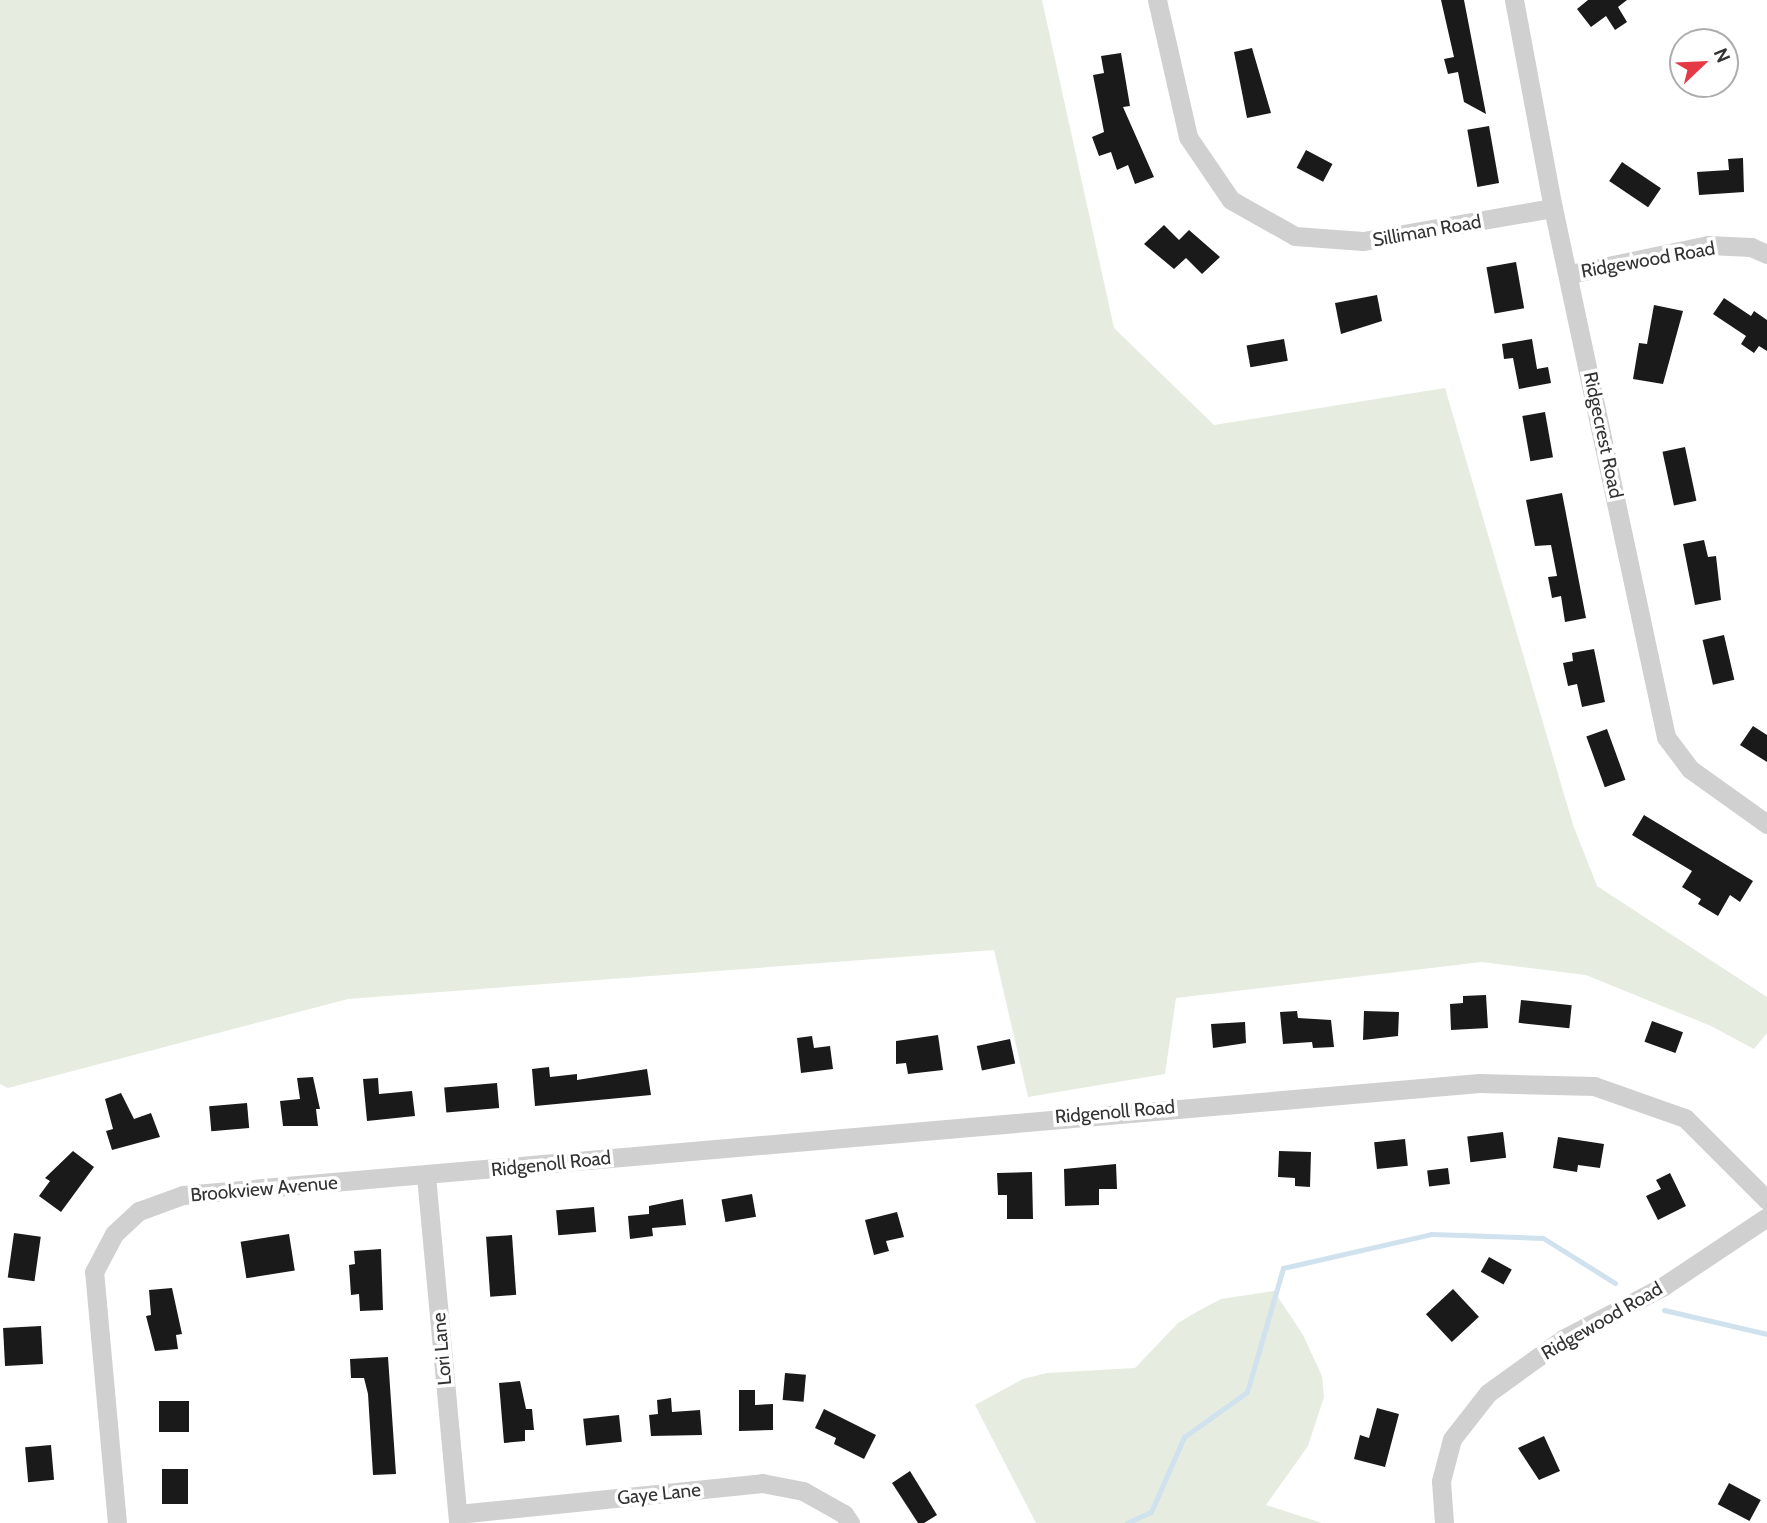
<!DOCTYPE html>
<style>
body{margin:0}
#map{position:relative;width:1767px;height:1523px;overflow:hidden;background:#fff;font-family:Cabin,sans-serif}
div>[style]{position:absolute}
.green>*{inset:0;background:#e6ecdf}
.stream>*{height:5px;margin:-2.5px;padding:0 2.5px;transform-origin:2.5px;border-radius:2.5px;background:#cfe2ee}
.building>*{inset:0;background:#1a1a1a;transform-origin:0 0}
.minor>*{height:19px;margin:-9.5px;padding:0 9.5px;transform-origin:9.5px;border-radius:9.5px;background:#d0d0d0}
span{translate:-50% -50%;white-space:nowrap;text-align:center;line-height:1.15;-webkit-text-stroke:7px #fff;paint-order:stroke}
.street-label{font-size:19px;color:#333}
.north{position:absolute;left:1669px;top:28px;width:70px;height:70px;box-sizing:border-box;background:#fff;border:2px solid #adadad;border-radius:50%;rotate:67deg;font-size:19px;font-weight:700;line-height:28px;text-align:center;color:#333}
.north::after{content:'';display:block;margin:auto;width:24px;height:32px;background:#e63946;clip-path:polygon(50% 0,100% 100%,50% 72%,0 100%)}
</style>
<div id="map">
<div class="green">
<div style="clip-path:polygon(0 0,1042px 0,1114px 328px,1214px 425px,1445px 388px,1573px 825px,1597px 886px,1767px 997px,1767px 1033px,1754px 1049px,1711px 1026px,1586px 975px,1482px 962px,1176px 998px,1165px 1074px,1028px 1097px,994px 950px,348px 999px,8px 1088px,0 1084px)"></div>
<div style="clip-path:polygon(1274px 1291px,1303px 1335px,1322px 1376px,1324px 1397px,1308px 1446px,1266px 1505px,1322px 1523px,1036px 1523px,975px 1405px,1023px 1379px,1047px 1373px,1135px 1368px,1178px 1323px,1200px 1310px,1221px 1299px)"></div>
</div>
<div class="stream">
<div style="left:1664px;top:1310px;width:106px;rotate:13.1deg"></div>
<div style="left:1127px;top:1523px;width:26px;rotate:-25deg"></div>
<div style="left:1151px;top:1512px;width:82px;rotate:-66.3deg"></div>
<div style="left:1184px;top:1437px;width:77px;rotate:-35.5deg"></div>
<div style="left:1247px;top:1392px;width:129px;rotate:-73.8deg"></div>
<div style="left:1283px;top:1268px;width:152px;rotate:-12.9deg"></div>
<div style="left:1431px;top:1234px;width:112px;rotate:2deg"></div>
<div style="left:1543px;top:1238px;width:85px;rotate:32deg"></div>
</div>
<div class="building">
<div style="clip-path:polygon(1441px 0,1464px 0,1486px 114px,1464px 102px,1458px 72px,1448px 74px,1444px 59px,1454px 57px)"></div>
<div style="clip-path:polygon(1588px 0,1627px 0,1618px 7px,1627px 22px,1615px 30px,1606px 16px,1591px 27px,1577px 9px)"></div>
<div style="clip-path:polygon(1252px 48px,1271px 113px,1247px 118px,1234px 52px)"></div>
<div style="clip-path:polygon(1121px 53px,1130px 106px,1123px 107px,1154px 177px,1135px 184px,1128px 165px,1117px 170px,1111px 152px,1099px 156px,1092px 137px,1104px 132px,1093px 75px,1104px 73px,1101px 56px)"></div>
<div style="left:1489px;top:126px;width:58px;height:22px;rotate:80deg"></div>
<div style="left:1306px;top:150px;width:30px;height:20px;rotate:28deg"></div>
<div style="clip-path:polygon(1743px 158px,1744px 192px,1699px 195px,1697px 172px,1729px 170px,1728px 159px)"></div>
<div style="left:1622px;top:162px;width:47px;height:23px;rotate:34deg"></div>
<div style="clip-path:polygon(1164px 225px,1179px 240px,1189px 230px,1220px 257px,1202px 274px,1186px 258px,1174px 269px,1144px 244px)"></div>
<div style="left:1516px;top:262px;width:47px;height:30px;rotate:80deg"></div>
<div style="clip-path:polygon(1377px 295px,1382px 321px,1341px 334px,1335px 303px)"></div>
<div style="clip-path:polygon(1724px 298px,1751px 316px,1754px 311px,1767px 320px,1767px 351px,1759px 346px,1754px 353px,1741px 344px,1746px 336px,1713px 314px)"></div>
<div style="clip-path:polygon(1654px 305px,1683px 311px,1663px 384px,1633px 379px,1639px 343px,1647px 344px)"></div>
<div style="left:1284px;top:339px;width:22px;height:38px;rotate:80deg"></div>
<div style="clip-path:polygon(1532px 339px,1537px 369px,1548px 367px,1551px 383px,1519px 389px,1513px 358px,1504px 359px,1502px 344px)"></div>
<div style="left:1545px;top:412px;width:46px;height:23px;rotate:80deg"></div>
<div style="left:1685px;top:447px;width:55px;height:23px;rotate:78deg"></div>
<div style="clip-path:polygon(1562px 493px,1586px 618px,1565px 622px,1561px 596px,1552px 598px,1548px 577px,1557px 576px,1551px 545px,1535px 546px,1526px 500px)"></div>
<div style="clip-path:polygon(1704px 540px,1708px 557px,1716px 556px,1721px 600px,1695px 605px,1683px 544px)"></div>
<div style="left:1724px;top:635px;width:46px;height:22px;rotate:77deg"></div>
<div style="clip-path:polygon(1594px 649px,1605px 702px,1582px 707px,1577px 684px,1568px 686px,1563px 663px,1573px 661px,1572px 653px)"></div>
<div style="clip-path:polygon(1753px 726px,1767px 735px,1767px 762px,1740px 745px)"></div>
<div style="left:1607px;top:729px;width:54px;height:22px;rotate:70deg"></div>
<div style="clip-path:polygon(1644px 815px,1753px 881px,1740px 902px,1730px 895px,1718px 916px,1698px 904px,1701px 899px,1682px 887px,1692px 871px,1632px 835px)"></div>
<div style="clip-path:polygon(1486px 995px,1488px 1028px,1451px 1030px,1450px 1004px,1463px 1003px,1463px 996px)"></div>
<div style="left:1521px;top:1000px;width:51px;height:23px;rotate:6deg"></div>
<div style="clip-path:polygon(1297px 1011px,1298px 1018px,1331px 1020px,1334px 1047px,1313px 1048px,1312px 1042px,1283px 1044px,1280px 1012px)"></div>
<div style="clip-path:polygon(1364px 1011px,1399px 1012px,1398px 1036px,1363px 1040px)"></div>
<div style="left:1652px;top:1021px;width:33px;height:22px;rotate:20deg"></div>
<div style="clip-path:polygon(1245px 1022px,1246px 1043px,1213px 1048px,1211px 1024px)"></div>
<div style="clip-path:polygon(938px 1035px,943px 1070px,908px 1074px,906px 1063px,896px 1064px,896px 1041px)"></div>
<div style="clip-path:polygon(812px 1036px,814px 1048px,830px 1046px,833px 1069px,801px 1073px,797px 1038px)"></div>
<div style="left:1010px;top:1039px;width:25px;height:34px;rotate:78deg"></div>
<div style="clip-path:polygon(549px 1067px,550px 1077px,577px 1074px,577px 1080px,647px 1069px,651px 1095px,535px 1106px,532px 1069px)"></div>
<div style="clip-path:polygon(313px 1077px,320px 1109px,316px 1109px,318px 1126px,283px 1126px,280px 1101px,300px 1099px,297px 1078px)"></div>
<div style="clip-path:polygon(378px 1078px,379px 1094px,412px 1091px,415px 1116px,367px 1121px,363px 1079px)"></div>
<div style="left:497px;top:1083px;width:25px;height:53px;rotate:85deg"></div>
<div style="clip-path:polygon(121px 1093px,134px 1119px,151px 1113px,160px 1137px,112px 1150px,106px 1131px,113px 1129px,105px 1099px)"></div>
<div style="left:247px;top:1103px;width:25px;height:38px;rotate:85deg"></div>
<div style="left:1503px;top:1132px;width:26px;height:36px;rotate:83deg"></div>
<div style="clip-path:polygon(1558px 1137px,1604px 1144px,1600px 1168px,1578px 1165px,1577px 1172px,1553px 1168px)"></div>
<div style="left:1405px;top:1139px;width:27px;height:31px;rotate:84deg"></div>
<div style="clip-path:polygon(73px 1151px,94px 1167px,61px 1212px,39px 1196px,50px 1181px,45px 1178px)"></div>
<div style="clip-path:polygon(1279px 1151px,1311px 1152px,1310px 1187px,1295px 1186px,1295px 1178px,1278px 1177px)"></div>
<div style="clip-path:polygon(1116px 1164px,1117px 1189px,1099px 1189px,1099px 1205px,1065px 1206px,1064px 1169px)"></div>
<div style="left:1448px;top:1168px;width:16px;height:21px;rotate:83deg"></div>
<div style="clip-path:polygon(1032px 1172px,1033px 1219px,1007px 1219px,1007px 1195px,998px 1195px,997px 1173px)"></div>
<div style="clip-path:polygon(1670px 1173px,1686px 1206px,1658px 1220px,1646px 1196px,1661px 1189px,1656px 1180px)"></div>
<div style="left:752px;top:1194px;width:23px;height:31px;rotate:80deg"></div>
<div style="clip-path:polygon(683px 1199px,686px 1225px,652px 1228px,653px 1236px,630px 1239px,628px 1216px,649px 1214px,649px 1206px)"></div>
<div style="left:594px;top:1207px;width:25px;height:38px;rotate:85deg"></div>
<div style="clip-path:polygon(897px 1212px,904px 1237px,886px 1241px,889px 1251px,874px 1255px,865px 1220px)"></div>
<div style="left:14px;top:1233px;width:27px;height:45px;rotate:8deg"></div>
<div style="left:289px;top:1234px;width:37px;height:49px;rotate:81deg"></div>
<div style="left:512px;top:1235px;width:60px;height:26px;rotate:86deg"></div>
<div style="clip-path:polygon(381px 1249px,383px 1310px,360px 1311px,359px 1294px,351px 1295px,349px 1265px,355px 1264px,354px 1251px)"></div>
<div style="left:1489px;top:1257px;width:26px;height:17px;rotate:29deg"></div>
<div style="clip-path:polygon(172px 1288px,182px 1334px,176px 1335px,178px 1349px,155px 1351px,146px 1316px,151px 1315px,149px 1290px)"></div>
<div style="left:1453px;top:1289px;width:38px;height:37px;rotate:47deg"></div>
<div style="left:41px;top:1326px;width:38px;height:38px;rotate:87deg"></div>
<div style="clip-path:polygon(388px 1357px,396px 1474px,373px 1475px,368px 1394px,364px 1378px,351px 1378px,350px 1359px)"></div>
<div style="left:785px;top:1373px;width:21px;height:27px;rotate:5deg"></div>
<div style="clip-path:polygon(520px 1381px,526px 1409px,532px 1409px,534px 1430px,525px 1430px,525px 1441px,504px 1443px,499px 1383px)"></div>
<div style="clip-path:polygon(739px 1390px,755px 1390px,755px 1405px,773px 1404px,773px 1430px,739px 1431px)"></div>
<div style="clip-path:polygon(671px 1398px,672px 1412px,700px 1410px,702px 1435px,651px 1436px,649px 1415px,658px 1414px,657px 1400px)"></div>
<div style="left:159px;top:1401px;width:30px;height:31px"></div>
<div style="clip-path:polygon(1377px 1408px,1399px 1414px,1385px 1467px,1354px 1459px,1360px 1435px,1369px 1438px)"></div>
<div style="clip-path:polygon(824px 1409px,876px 1435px,864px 1459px,834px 1444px,836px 1438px,815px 1428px)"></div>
<div style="left:619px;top:1415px;width:27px;height:36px;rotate:84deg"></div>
<div style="clip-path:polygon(1544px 1436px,1560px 1471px,1539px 1480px,1518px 1448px)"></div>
<div style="left:51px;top:1445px;width:35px;height:26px;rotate:85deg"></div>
<div style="left:188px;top:1469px;width:35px;height:26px;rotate:90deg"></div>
<div style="clip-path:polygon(910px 1471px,937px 1515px,924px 1523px,918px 1523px,892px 1483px)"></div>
<div style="left:1729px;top:1483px;width:36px;height:24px;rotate:28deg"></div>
</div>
<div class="minor">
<div style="left:1157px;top:0;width:140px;rotate:77.2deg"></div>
<div style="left:1188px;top:137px;width:76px;rotate:55.7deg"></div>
<div style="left:1231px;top:200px;width:73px;rotate:29.4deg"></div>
<div style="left:1295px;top:236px;width:68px;rotate:4.2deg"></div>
<div style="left:1363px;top:241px;width:193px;rotate:-9.9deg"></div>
<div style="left:1514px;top:0;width:212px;rotate:79.4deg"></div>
<div style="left:1553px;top:208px;width:541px;rotate:77.94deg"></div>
<div style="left:1666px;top:737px;width:40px;rotate:53deg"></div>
<div style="left:1690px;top:769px;width:95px;rotate:35.5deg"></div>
<div style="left:1570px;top:274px;width:141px;rotate:-11.9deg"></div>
<div style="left:1708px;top:245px;width:43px;rotate:2.7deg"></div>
<div style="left:1751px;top:247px;width:17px;rotate:24deg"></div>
<div style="left:426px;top:1176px;width:348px;rotate:84.7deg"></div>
<div style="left:458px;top:1514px;width:306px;rotate:-5.8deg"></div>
<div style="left:762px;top:1483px;width:42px;rotate:11deg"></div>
<div style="left:803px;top:1491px;width:47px;rotate:29.3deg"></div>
<div style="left:844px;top:1514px;width:11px;rotate:56deg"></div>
<div style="left:117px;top:1523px;width:252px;rotate:-95.2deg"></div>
<div style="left:94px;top:1272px;width:43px;rotate:-62.2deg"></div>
<div style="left:114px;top:1234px;width:34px;rotate:-43deg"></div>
<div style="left:139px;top:1211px;width:47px;rotate:-20deg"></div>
<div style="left:183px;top:1195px;width:1301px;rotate:-4.94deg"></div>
<div style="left:1479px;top:1083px;width:115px;rotate:1.5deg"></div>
<div style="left:1594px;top:1086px;width:96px;rotate:19.4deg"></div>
<div style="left:1685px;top:1118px;width:116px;rotate:45deg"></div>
<div style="left:1444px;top:1523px;width:42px;rotate:-94.1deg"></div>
<div style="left:1441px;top:1481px;width:43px;rotate:-75.3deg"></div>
<div style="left:1452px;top:1439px;width:58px;rotate:-52deg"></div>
<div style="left:1488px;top:1393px;width:92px;rotate:-35.8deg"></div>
<div style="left:1563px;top:1339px;width:112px;rotate:-27.7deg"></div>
<div style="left:1662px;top:1287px;width:126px;rotate:-33.7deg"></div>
</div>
<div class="street-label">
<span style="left:1427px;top:231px;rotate:-10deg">Silliman Road</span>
<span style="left:1648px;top:260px;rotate:-10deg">Ridgewood Road</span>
<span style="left:1603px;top:435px;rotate:78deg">Ridgecrest Road</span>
<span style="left:1115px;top:1112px;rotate:-5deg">Ridgenoll Road</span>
<span style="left:551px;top:1164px;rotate:-6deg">Ridgenoll Road</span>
<span style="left:264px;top:1189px;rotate:-5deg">Brookview Avenue</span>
<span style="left:1602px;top:1321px;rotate:-30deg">Ridgewood Road</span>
<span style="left:442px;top:1349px;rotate:-95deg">Lori Lane</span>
<span style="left:659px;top:1494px;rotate:-6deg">Gaye Lane</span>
</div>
<div class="north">N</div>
</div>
